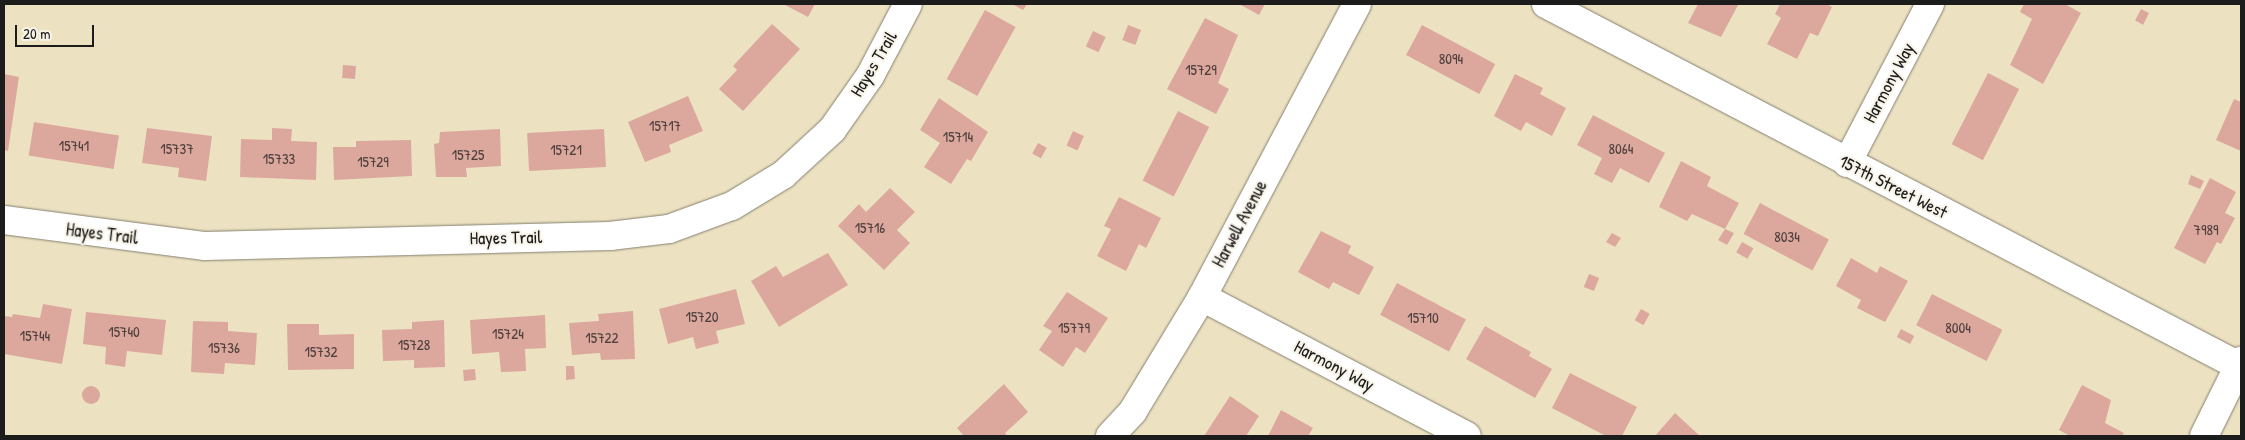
<!DOCTYPE html>
<style>
body{margin:0}
#map{position:relative;width:2245px;height:440px;overflow:hidden;background:#ece2c2;font-family:"Patrick Hand",sans-serif}
div>[style]{position:absolute}
.building>*{inset:0;background:#dca89e;transform-origin:0 0}
.round{border-radius:50%}
.roads{filter:drop-shadow(0 0 1px #847f6f) drop-shadow(0 0 1px #847f6f)}
.minor>*{height:28px;margin:-14px;padding:0 14px;transform-origin:14px;border-radius:14px;background:#fff}
span{translate:-50% -50%;white-space:nowrap;text-align:center;line-height:1.15;-webkit-text-stroke:4px #f7f3e8;paint-order:stroke}
.number-label{font-size:15px;color:#4c3f3c}
.number-label span{-webkit-text-stroke-width:0}
.street-label{font-size:18px;color:#1c1c1c}
.frame{position:absolute;inset:0;border:5px solid #1c1c1c;pointer-events:none}
.scale{position:absolute;left:15px;top:25px;width:79px;height:22px;box-sizing:border-box;border:2px solid #1c1c1c;border-top:0;padding-left:6px;font-size:15px;line-height:18px;white-space:nowrap;color:#1c1c1c;-webkit-text-stroke:4px #f7f3e8;paint-order:stroke}
</style>
<div id="map">
<div class="building">
<div style="clip-path:polygon(783px 4px,815px 4px,808px 17px)"></div>
<div style="clip-path:polygon(1012px 4px,1027px 4px,1023px 10px)"></div>
<div style="clip-path:polygon(1239px 4px,1265px 4px,1259px 15px)"></div>
<div style="clip-path:polygon(1698px 4px,1738px 5px,1721px 37px,1688px 23px)"></div>
<div style="clip-path:polygon(1780px 4px,1826px 4px,1832px 7px,1818px 36px,1810px 33px,1797px 59px,1767px 44px,1781px 18px,1775px 14px)"></div>
<div style="clip-path:polygon(2024px 4px,2065px 4px,2081px 13px,2043px 84px,2010px 65px,2032px 19px,2020px 12px)"></div>
<div style="left:2141px;top:9px;width:9px;height:13px;rotate:27deg"></div>
<div style="left:985px;top:10px;width:35px;height:79px;rotate:29deg"></div>
<div style="clip-path:polygon(1205px 18px,1238px 35px,1218px 83px,1229px 89px,1216px 114px,1167px 89px)"></div>
<div style="clip-path:polygon(772px 24px,800px 49px,743px 111px,719px 89px,737px 70px,733px 66px)"></div>
<div style="left:1128px;top:25px;width:14px;height:16px;rotate:21deg"></div>
<div style="left:1422px;top:25px;width:83px;height:34px;rotate:28deg"></div>
<div style="left:1093px;top:31px;width:14px;height:17px;rotate:25deg"></div>
<div style="left:343px;top:65px;width:13px;height:13px;rotate:4deg"></div>
<div style="left:1988px;top:73px;width:35px;height:80px;rotate:27deg"></div>
<div style="clip-path:polygon(4px 74px,19px 77px,8px 151px,4px 150px)"></div>
<div style="clip-path:polygon(1515px 74px,1543px 88px,1540px 94px,1566px 108px,1552px 136px,1526px 122px,1521px 131px,1494px 116px)"></div>
<div style="clip-path:polygon(688px 96px,703px 131px,669px 145px,671px 152px,645px 162px,628px 122px)"></div>
<div style="clip-path:polygon(939px 98px,988px 132px,971px 161px,967px 159px,951px 184px,924px 167px,940px 143px,920px 130px)"></div>
<div style="clip-path:polygon(2234px 99px,2241px 102px,2241px 151px,2216px 140px)"></div>
<div style="left:1178px;top:111px;width:35px;height:78px;rotate:27deg"></div>
<div style="clip-path:polygon(1593px 115px,1665px 153px,1649px 183px,1620px 168px,1612px 183px,1594px 174px,1602px 158px,1577px 145px)"></div>
<div style="left:34px;top:122px;width:86px;height:34px;rotate:9deg"></div>
<div style="clip-path:polygon(147px 128px,212px 136px,206px 181px,178px 177px,179px 168px,142px 163px)"></div>
<div style="clip-path:polygon(272px 128px,292px 129px,291px 141px,317px 142px,316px 180px,240px 177px,241px 139px,272px 140px)"></div>
<div style="clip-path:polygon(500px 129px,501px 166px,466px 168px,467px 177px,436px 177px,434px 144px,439px 143px,440px 132px)"></div>
<div style="left:604px;top:129px;width:38px;height:77px;rotate:87deg"></div>
<div style="left:1073px;top:131px;width:12px;height:16px;rotate:24deg"></div>
<div style="clip-path:polygon(411px 140px,412px 176px,334px 180px,333px 147px,356px 147px,356px 141px)"></div>
<div style="left:1038px;top:143px;width:10px;height:12px;rotate:29deg"></div>
<div style="clip-path:polygon(1681px 161px,1711px 177px,1707px 186px,1739px 203px,1725px 229px,1692px 214px,1687px 221px,1659px 207px)"></div>
<div style="clip-path:polygon(2191px 175px,2204px 181px,2200px 189px,2188px 184px)"></div>
<div style="clip-path:polygon(2210px 178px,2236px 192px,2225px 213px,2235px 218px,2221px 244px,2217px 242px,2205px 264px,2174px 248px)"></div>
<div style="clip-path:polygon(890px 188px,915px 212px,897px 230px,910px 243px,884px 270px,838px 226px,859px 204px,866px 212px)"></div>
<div style="clip-path:polygon(1119px 197px,1161px 218px,1146px 248px,1139px 244px,1126px 271px,1097px 256px,1111px 229px,1104px 226px)"></div>
<div style="left:1760px;top:203px;width:78px;height:35px;rotate:28deg"></div>
<div style="clip-path:polygon(1725px 229px,1734px 233px,1727px 245px,1718px 240px)"></div>
<div style="clip-path:polygon(1321px 231px,1351px 246px,1348px 253px,1374px 267px,1359px 295px,1333px 282px,1329px 289px,1298px 272px)"></div>
<div style="clip-path:polygon(1612px 233px,1621px 238px,1615px 247px,1606px 242px)"></div>
<div style="left:1742px;top:242px;width:13px;height:12px;rotate:29deg"></div>
<div style="clip-path:polygon(828px 253px,848px 285px,779px 327px,751px 281px,776px 266px,783px 277px)"></div>
<div style="clip-path:polygon(1851px 258px,1877px 273px,1880px 266px,1908px 281px,1885px 322px,1857px 308px,1861px 300px,1836px 286px)"></div>
<div style="left:1589px;top:274px;width:11px;height:14px;rotate:22deg"></div>
<div style="left:1397px;top:283px;width:78px;height:36px;rotate:28deg"></div>
<div style="clip-path:polygon(736px 289px,745px 324px,716px 331px,719px 343px,696px 349px,693px 337px,668px 344px,659px 309px)"></div>
<div style="clip-path:polygon(1067px 292px,1108px 318px,1085px 353px,1076px 347px,1063px 367px,1039px 350px,1052px 331px,1043px 326px)"></div>
<div style="left:1932px;top:294px;width:79px;height:35px;rotate:27deg"></div>
<div style="clip-path:polygon(43px 304px,72px 309px,62px 364px,4px 354px,4px 316px,12px 317px,13px 314px,40px 318px)"></div>
<div style="left:1641px;top:309px;width:10px;height:13px;rotate:29deg"></div>
<div style="clip-path:polygon(633px 311px,635px 359px,601px 360px,600px 353px,572px 355px,569px 323px,599px 321px,598px 314px)"></div>
<div style="clip-path:polygon(86px 312px,166px 320px,162px 355px,127px 351px,125px 367px,105px 364px,106px 347px,83px 344px)"></div>
<div style="clip-path:polygon(545px 315px,546px 348px,525px 349px,526px 371px,501px 372px,499px 352px,472px 354px,470px 320px)"></div>
<div style="clip-path:polygon(444px 320px,445px 367px,414px 368px,414px 360px,383px 361px,382px 330px,412px 329px,412px 322px)"></div>
<div style="clip-path:polygon(193px 321px,228px 322px,228px 331px,257px 333px,255px 365px,225px 363px,224px 374px,191px 372px)"></div>
<div style="clip-path:polygon(287px 324px,319px 324px,319px 335px,354px 334px,354px 369px,288px 370px)"></div>
<div style="clip-path:polygon(1485px 326px,1531px 352px,1529px 356px,1552px 369px,1535px 398px,1466px 359px)"></div>
<div style="left:1901px;top:329px;width:15px;height:9px;rotate:28deg"></div>
<div style="clip-path:polygon(566px 366px,574px 366px,575px 379px,566px 380px)"></div>
<div style="left:475px;top:369px;width:11px;height:12px;rotate:85deg"></div>
<div style="clip-path:polygon(1570px 373px,1637px 407px,1622px 436px,1606px 436px,1552px 408px)"></div>
<div style="clip-path:polygon(1004px 384px,1028px 412px,1005px 433px,1007px 436px,964px 436px,957px 428px)"></div>
<div style="clip-path:polygon(2082px 385px,2111px 400px,2105px 423px,2124px 433px,2122px 436px,2070px 436px,2059px 430px)"></div>
<div class="round" style="left:82px;top:386px;width:18px;height:18px"></div>
<div style="clip-path:polygon(1230px 396px,1259px 416px,1246px 436px,1204px 436px)"></div>
<div style="clip-path:polygon(1281px 410px,1313px 428px,1308px 436px,1268px 436px)"></div>
<div style="clip-path:polygon(1675px 413px,1700px 436px,1655px 436px)"></div>
</div>
<div class="roads">
<div class="minor">
<div style="left:1546px;top:4px;width:784px;rotate:27.58deg"></div>
<div style="left:1847px;top:163px;width:179px;rotate:-62.4deg"></div>
<div style="left:4px;top:220px;width:203px;rotate:7.4deg"></div>
<div style="left:205px;top:246px;width:405px;rotate:-1.4deg"></div>
<div style="left:610px;top:236px;width:59px;rotate:-6.8deg"></div>
<div style="left:669px;top:229px;width:67px;rotate:-20.1deg"></div>
<div style="left:732px;top:206px;width:60px;rotate:-31.3deg"></div>
<div style="left:783px;top:175px;width:67px;rotate:-42.6deg"></div>
<div style="left:832px;top:130px;width:66px;rotate:-54.9deg"></div>
<div style="left:870px;top:76px;width:81px;rotate:-62.2deg"></div>
<div style="left:1202px;top:297px;width:299px;rotate:27.7deg"></div>
<div style="left:1110px;top:436px;width:34px;rotate:-47deg"></div>
<div style="left:1133px;top:411px;width:133px;rotate:-58.8deg"></div>
<div style="left:1202px;top:297px;width:331px;rotate:-62.1deg"></div>
<div style="left:2204px;top:436px;width:84px;rotate:-63.7deg"></div>
</div>
</div>
<div class="number-label">
<span style="left:1451px;top:59px">8094</span>
<span style="left:1201px;top:70px">15729</span>
<span style="left:665px;top:126px">15717</span>
<span style="left:958px;top:137px">15714</span>
<span style="left:74px;top:146px">15741</span>
<span style="left:177px;top:149px">15737</span>
<span style="left:1621px;top:149px">8064</span>
<span style="left:566px;top:150px">15721</span>
<span style="left:468px;top:155px">15725</span>
<span style="left:279px;top:159px">15733</span>
<span style="left:373px;top:162px">15729</span>
<span style="left:870px;top:228px">15716</span>
<span style="left:2206px;top:230px">7989</span>
<span style="left:1787px;top:237px">8034</span>
<span style="left:702px;top:317px">15720</span>
<span style="left:1423px;top:318px">15710</span>
<span style="left:1074px;top:328px">15779</span>
<span style="left:1958px;top:328px">8004</span>
<span style="left:124px;top:332px">15740</span>
<span style="left:508px;top:334px">15724</span>
<span style="left:35px;top:336px">15744</span>
<span style="left:602px;top:338px">15722</span>
<span style="left:414px;top:345px">15728</span>
<span style="left:224px;top:348px">15736</span>
<span style="left:321px;top:352px">15732</span>
</div>
<div class="street-label">
<span style="left:874px;top:64px;rotate:-59deg">Hayes Trail</span>
<span style="left:1889px;top:83px;rotate:-62deg">Harmony Way</span>
<span style="left:1893px;top:187px;rotate:27deg">157th Street West</span>
<span style="left:1240px;top:224px;rotate:-62deg">Harwell Avenue</span>
<span style="left:102px;top:234px;rotate:7deg">Hayes Trail</span>
<span style="left:506px;top:238px;rotate:-1deg">Hayes Trail</span>
<span style="left:1334px;top:366px;rotate:28deg">Harmony Way</span>
</div>
<div class="frame"></div>
<div class="scale">20 m</div>
</div>
